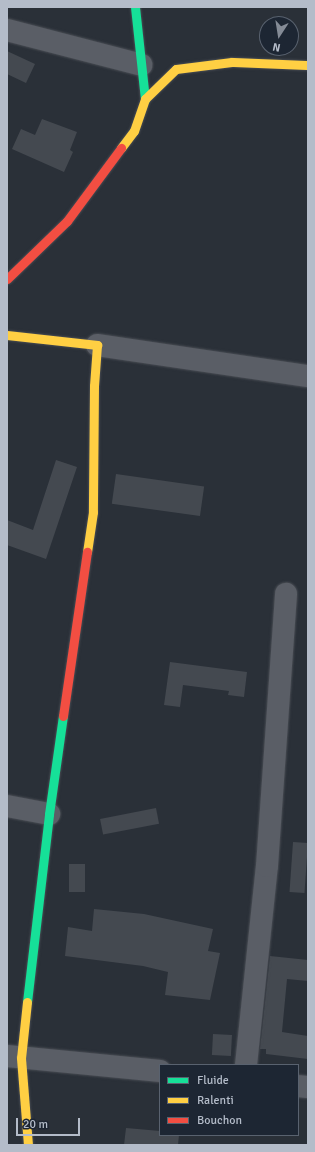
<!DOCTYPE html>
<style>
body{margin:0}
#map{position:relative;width:315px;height:1152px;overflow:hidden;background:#2a3038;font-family:Signika,sans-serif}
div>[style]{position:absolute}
.building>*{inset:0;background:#444950;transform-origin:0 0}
.roads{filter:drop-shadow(0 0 1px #484c53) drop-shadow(0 0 1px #484c53)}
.street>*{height:22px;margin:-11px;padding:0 11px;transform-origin:11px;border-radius:11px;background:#5a5e66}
.fast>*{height:9px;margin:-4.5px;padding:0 4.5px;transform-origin:4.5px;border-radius:4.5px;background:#16e098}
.slow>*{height:9px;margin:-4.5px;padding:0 4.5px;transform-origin:4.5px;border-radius:4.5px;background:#ffcf43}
.jam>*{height:9px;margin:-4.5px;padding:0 4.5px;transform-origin:4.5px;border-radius:4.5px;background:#f24e42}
span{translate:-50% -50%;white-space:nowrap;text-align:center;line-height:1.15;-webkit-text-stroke:3px #1d2633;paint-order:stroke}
.frame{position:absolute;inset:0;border:8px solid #b4bcc9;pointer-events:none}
.legend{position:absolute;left:159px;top:1064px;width:140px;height:72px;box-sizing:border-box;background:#1d2633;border:1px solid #59626f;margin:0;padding:5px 7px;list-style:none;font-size:12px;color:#b4bcc9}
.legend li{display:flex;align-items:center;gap:8px;height:20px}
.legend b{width:20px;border:1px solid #59626f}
.north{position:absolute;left:259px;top:16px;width:40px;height:40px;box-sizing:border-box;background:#1d2633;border:1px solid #59626f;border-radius:50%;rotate:192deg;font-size:11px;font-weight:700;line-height:16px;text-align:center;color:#b4bcc9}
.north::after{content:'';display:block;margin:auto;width:14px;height:18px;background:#848b96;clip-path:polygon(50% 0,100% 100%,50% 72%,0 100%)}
.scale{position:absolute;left:16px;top:1118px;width:64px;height:18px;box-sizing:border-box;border:2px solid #b4bcc9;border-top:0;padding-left:5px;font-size:12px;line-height:14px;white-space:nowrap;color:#b4bcc9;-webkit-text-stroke:3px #1d2633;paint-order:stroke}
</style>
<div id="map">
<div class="building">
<div style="clip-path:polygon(7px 51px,35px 64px,26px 83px,7px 74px)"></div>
<div style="clip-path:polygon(42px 119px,77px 132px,70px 150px,73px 152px,64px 172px,12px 149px,21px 129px,35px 135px)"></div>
<div style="clip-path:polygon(56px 460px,77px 467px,46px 559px,7px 545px,7px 520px,33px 530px)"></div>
<div style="left:116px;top:474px;width:89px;height:30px;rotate:8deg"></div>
<div style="clip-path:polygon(170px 662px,247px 672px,244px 697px,228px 695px,229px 691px,183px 685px,180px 707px,164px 705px)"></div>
<div style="left:156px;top:808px;width:16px;height:57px;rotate:79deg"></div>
<div style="left:293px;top:842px;width:15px;height:50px;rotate:4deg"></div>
<div style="left:69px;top:864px;width:16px;height:28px"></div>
<div style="clip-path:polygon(94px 909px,144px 914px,213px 929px,208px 951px,220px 953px,210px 1000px,165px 995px,168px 972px,143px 966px,65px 956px,68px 927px,92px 931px)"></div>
<div style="clip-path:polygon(270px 956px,308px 960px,308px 981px,287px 979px,282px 1032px,308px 1036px,308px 1059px,266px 1054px,266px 1049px,260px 1049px)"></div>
<div style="left:213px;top:1034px;width:19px;height:21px;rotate:3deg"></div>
<div style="clip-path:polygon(126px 1128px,160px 1131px,160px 1135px,179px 1135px,178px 1145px,124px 1145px)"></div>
</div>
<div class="roads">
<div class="street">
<div style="left:7px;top:30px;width:139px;rotate:14.5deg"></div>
<div style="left:97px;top:345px;width:213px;rotate:8.4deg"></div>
<div style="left:7px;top:806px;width:43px;rotate:10.8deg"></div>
<div style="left:7px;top:1056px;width:154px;rotate:5.6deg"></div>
<div style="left:246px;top:1065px;width:200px;rotate:-84deg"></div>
<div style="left:267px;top:866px;width:273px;rotate:-86deg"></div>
<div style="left:298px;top:1086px;width:10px;rotate:6deg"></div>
</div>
<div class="fast">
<div style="left:135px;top:7px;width:93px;rotate:83.8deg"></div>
<div style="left:27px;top:1002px;width:189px;rotate:-83.3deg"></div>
<div style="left:49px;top:814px;width:99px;rotate:-81.9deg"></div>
</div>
<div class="slow">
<div style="left:121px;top:148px;width:21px;rotate:-53deg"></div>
<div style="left:134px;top:131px;width:34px;rotate:-71deg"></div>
<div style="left:145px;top:99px;width:43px;rotate:-44.1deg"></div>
<div style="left:176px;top:69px;width:56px;rotate:-7.1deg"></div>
<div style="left:232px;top:62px;width:76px;rotate:2.3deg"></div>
<div style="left:7px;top:335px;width:91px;rotate:6.3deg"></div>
<div style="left:97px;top:345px;width:41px;rotate:94.2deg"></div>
<div style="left:94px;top:386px;width:126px;rotate:90.5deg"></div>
<div style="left:93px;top:512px;width:40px;rotate:98.5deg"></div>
<div style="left:27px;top:1002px;width:56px;rotate:96.1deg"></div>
<div style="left:21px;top:1058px;width:87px;rotate:85.4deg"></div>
</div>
<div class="jam">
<div style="left:7px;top:279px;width:83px;rotate:-44deg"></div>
<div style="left:67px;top:221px;width:91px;rotate:-53.5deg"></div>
<div style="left:63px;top:716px;width:166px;rotate:-81.7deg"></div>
</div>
</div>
<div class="frame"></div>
<ul class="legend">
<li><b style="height:5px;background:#16e098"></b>Fluide</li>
<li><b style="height:5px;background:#ffcf43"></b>Ralenti</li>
<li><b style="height:5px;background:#f24e42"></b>Bouchon</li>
</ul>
<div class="north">N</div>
<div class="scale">20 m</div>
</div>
